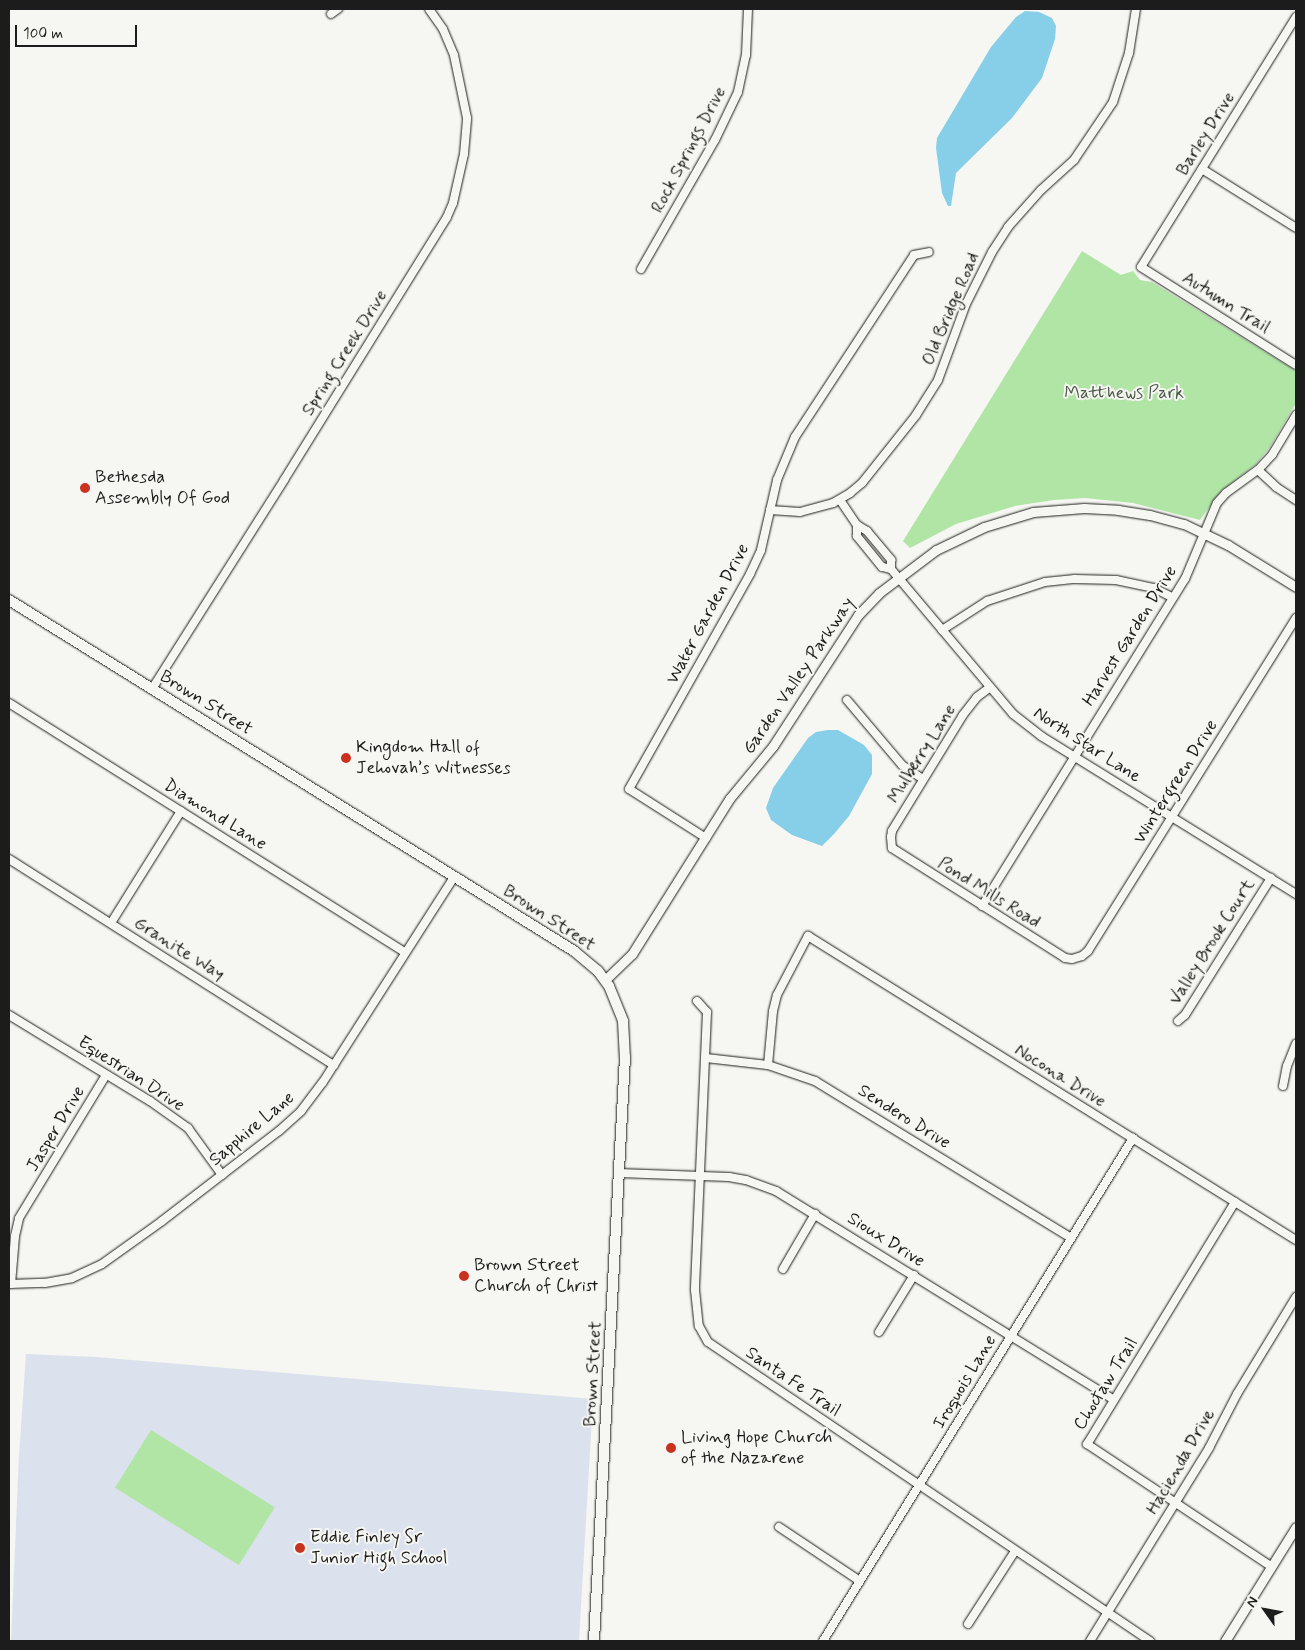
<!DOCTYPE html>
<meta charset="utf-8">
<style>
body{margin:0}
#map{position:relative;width:1305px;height:1650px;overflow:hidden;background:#f6f6f2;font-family:Mynerve,sans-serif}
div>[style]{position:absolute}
.built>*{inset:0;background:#dbe2ed}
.green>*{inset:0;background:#b1e5a6;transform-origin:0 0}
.water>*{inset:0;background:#87cee8}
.roads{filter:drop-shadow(0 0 1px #1c1c1c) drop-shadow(0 0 1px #1c1c1c)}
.minor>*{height:8px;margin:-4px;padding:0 4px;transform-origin:4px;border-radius:4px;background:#f6f6f2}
.tertiary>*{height:9px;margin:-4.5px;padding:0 4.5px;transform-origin:4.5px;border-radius:4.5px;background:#f6f6f2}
.secondary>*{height:10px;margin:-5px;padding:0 5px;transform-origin:5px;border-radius:5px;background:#f6f6f2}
.dots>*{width:14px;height:14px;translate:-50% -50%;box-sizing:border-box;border:2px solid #f6f6f2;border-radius:50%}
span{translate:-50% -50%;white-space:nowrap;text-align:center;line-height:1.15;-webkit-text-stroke:4px #f6f6f2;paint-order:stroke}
.street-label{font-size:18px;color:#1c1c1c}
.park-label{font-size:18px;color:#495845}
.poi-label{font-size:18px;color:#1c1c1c}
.left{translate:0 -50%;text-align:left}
.frame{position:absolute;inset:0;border:10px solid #1c1c1c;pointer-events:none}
.north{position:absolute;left:1240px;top:1585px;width:50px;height:50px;-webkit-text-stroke:4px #f6f6f2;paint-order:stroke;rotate:302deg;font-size:14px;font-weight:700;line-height:20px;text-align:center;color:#1c1c1c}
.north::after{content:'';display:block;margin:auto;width:18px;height:22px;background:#1c1c1c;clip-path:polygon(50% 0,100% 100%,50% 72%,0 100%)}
.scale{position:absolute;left:15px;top:25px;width:122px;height:22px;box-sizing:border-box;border:2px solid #1c1c1c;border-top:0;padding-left:6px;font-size:15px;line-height:18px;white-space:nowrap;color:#1c1c1c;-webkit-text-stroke:4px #f6f6f2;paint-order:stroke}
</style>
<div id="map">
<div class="built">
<div style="clip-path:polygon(26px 1354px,96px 1357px,593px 1399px,579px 1641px,11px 1641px,19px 1455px)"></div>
</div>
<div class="green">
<div style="clip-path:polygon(1082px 251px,1121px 275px,1133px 271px,1140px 280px,1152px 282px,1296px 371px,1296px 403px,1270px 447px,1256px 464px,1221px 491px,1200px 520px,1133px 503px,1085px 498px,1054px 500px,1015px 506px,956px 524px,910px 548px,903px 541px)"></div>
<div style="left:151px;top:1430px;width:146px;height:68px;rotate:32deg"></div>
</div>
<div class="water">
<div style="clip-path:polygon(1025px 11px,1039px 12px,1052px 18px,1056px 26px,1055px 39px,1042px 78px,1012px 118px,956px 173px,951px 206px,948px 206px,942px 193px,936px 148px,937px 138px,991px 47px,1016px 17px)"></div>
<div style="clip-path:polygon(828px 730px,838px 730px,864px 745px,872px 755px,872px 774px,849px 816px,834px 834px,822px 846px,792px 835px,771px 820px,766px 808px,773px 788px,808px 738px,816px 732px)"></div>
</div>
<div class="roads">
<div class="minor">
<div style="left:331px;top:14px;width:9px;rotate:-36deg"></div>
<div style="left:1296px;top:17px;width:294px;rotate:121.8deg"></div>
<div style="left:1141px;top:267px;width:183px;rotate:32.3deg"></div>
<div style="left:1202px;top:169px;width:111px;rotate:32.1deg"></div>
<div style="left:641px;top:269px;width:149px;rotate:-60.2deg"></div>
<div style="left:715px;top:140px;width:53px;rotate:-64.4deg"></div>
<div style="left:738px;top:92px;width:38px;rotate:-78deg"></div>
<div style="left:746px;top:55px;width:46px;rotate:-87.5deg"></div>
<div style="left:1258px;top:470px;width:25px;rotate:43deg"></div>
<div style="left:1276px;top:487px;width:24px;rotate:33deg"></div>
<div style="left:840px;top:500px;width:30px;rotate:56deg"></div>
<div style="left:770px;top:510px;width:30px;rotate:4deg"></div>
<div style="left:800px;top:512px;width:34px;rotate:-15deg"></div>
<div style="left:833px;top:503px;width:20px;rotate:-30deg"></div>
<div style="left:850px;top:493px;width:16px;rotate:-40deg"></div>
<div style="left:862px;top:483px;width:87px;rotate:-51.5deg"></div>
<div style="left:916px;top:415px;width:41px;rotate:-57.8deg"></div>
<div style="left:938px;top:380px;width:81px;rotate:-69.8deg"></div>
<div style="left:966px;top:304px;width:58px;rotate:-63.4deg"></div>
<div style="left:992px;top:252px;width:30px;rotate:-57deg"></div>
<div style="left:1008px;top:227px;width:50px;rotate:-48.3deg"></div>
<div style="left:1041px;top:190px;width:45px;rotate:-42.3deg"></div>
<div style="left:1074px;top:160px;width:70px;rotate:-56.1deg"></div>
<div style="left:1113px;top:102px;width:52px;rotate:-71.9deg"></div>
<div style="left:1129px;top:53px;width:45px;rotate:-81deg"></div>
<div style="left:891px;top:569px;width:9px;rotate:-167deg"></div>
<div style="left:882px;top:567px;width:40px;rotate:-129deg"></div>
<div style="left:857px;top:536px;width:11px;rotate:-90deg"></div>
<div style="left:857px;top:525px;width:12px;rotate:31deg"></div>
<div style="left:867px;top:531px;width:38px;rotate:50deg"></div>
<div style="left:891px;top:560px;width:9px;rotate:90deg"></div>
<div style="left:891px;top:569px;width:189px;rotate:49.9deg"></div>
<div style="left:1013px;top:714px;width:36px;rotate:38deg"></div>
<div style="left:1041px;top:736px;width:300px;rotate:31.8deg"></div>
<div style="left:942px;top:630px;width:54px;rotate:-32.8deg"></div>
<div style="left:987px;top:601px;width:61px;rotate:-18.1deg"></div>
<div style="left:1045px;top:582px;width:30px;rotate:-6deg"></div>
<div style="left:1075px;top:579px;width:41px;rotate:1.4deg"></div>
<div style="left:1116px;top:580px;width:39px;rotate:12deg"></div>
<div style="left:1154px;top:588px;width:20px;rotate:27deg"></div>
<div style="left:989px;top:688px;width:15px;rotate:143deg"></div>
<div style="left:977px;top:697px;width:23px;rotate:128deg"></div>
<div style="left:963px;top:715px;width:136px;rotate:121.5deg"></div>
<div style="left:892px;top:831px;width:6px;rotate:99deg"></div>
<div style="left:891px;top:837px;width:11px;rotate:85deg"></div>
<div style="left:892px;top:848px;width:205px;rotate:32.4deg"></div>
<div style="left:1065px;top:958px;width:7px;rotate:8deg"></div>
<div style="left:1072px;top:959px;width:10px;rotate:-17deg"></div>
<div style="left:1082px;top:956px;width:8px;rotate:-40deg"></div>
<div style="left:1088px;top:951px;width:393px;rotate:-58deg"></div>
<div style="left:152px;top:689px;width:247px;rotate:-57.7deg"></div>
<div style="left:284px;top:480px;width:309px;rotate:-58.2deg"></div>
<div style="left:447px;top:217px;width:15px;rotate:-67deg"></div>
<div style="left:453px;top:203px;width:50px;rotate:-77.3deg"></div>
<div style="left:464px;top:154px;width:36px;rotate:-85deg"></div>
<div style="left:467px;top:118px;width:64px;rotate:-101.7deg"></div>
<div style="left:454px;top:55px;width:28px;rotate:-113deg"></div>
<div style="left:443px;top:29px;width:24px;rotate:-125deg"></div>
<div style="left:847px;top:700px;width:85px;rotate:49.8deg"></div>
<div style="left:902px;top:765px;width:25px;rotate:34deg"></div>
<div style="left:9px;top:703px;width:468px;rotate:32.2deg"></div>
<div style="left:706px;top:838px;width:91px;rotate:-147.5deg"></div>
<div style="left:629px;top:789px;width:247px;rotate:-60.6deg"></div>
<div style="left:750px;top:574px;width:26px;rotate:-65deg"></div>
<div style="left:761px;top:550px;width:72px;rotate:-77.1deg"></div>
<div style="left:777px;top:480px;width:47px;rotate:-67.3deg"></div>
<div style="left:795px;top:437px;width:217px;rotate:-56.8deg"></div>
<div style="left:914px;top:255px;width:15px;rotate:-11deg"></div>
<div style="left:9px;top:859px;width:385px;rotate:32.4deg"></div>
<div style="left:982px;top:906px;width:385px;rotate:-58.2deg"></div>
<div style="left:1185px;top:579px;width:82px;rotate:-67.2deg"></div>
<div style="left:1217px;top:503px;width:13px;rotate:-48deg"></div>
<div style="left:1226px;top:493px;width:39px;rotate:-36deg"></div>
<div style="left:1258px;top:470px;width:21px;rotate:-47deg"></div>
<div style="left:1272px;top:455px;width:47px;rotate:-59deg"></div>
<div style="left:111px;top:923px;width:132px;rotate:-58deg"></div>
<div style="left:697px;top:1001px;width:15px;rotate:48deg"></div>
<div style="left:707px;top:1012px;width:278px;rotate:92.5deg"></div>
<div style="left:695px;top:1290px;width:36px;rotate:84deg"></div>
<div style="left:699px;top:1326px;width:18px;rotate:61deg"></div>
<div style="left:708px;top:1342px;width:534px;rotate:34.08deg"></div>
<div style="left:9px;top:1015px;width:165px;rotate:31.4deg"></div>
<div style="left:150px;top:1101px;width:47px;rotate:35.4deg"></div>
<div style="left:188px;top:1128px;width:58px;rotate:54.1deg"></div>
<div style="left:1178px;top:1021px;width:9px;rotate:-41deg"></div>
<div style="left:1185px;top:1015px;width:162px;rotate:-57.9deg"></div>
<div style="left:706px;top:1058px;width:62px;rotate:6.4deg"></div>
<div style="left:768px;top:1065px;width:50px;rotate:18.8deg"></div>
<div style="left:815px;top:1081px;width:300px;rotate:31.5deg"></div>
<div style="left:768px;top:1065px;width:54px;rotate:-84.7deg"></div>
<div style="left:773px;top:1011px;width:16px;rotate:-76deg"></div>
<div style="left:777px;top:995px;width:67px;rotate:-62.3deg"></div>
<div style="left:808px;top:936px;width:575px;rotate:31.92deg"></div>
<div style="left:1283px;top:1086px;width:20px;rotate:-79deg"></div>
<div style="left:1287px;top:1066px;width:24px;rotate:-68deg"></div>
<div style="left:619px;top:1173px;width:110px;rotate:2.1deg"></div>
<div style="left:729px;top:1177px;width:17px;rotate:10deg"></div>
<div style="left:746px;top:1180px;width:32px;rotate:20deg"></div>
<div style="left:776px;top:1191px;width:397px;rotate:31.7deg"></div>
<div style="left:1235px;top:1202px;width:284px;rotate:121.4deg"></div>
<div style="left:1087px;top:1444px;width:222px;rotate:33.6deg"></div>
<div style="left:783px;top:1269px;width:64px;rotate:-59.8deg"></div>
<div style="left:9px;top:1284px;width:36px;rotate:-2deg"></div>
<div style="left:45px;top:1283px;width:27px;rotate:-10deg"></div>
<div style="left:72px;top:1278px;width:33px;rotate:-25deg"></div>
<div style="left:102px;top:1264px;width:74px;rotate:-35.6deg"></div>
<div style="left:162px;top:1221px;width:148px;rotate:-37.6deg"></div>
<div style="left:279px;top:1131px;width:30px;rotate:-42deg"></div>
<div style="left:301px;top:1111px;width:36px;rotate:-53deg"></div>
<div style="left:323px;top:1082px;width:243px;rotate:-57.4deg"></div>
<div style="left:11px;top:1284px;width:48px;rotate:-85.2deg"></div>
<div style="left:15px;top:1236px;width:18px;rotate:-77deg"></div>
<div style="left:19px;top:1218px;width:167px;rotate:-58.7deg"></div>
<div style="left:879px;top:1332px;width:67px;rotate:-58.4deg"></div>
<div style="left:779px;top:1527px;width:97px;rotate:33.7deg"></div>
<div style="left:968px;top:1624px;width:87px;rotate:-57.2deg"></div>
<div style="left:823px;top:1641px;width:591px;rotate:-58.35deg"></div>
<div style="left:1090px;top:1641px;width:227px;rotate:-58.3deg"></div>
<div style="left:1209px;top:1448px;width:61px;rotate:-62.6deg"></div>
<div style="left:1237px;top:1394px;width:114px;rotate:-58.7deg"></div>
</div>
<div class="tertiary">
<div style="left:605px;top:980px;width:37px;rotate:-44deg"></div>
<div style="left:632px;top:954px;width:184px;rotate:-57.9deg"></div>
<div style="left:730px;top:798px;width:67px;rotate:-50.4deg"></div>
<div style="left:773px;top:746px;width:156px;rotate:-57deg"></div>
<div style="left:858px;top:615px;width:30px;rotate:-46deg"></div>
<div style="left:879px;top:593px;width:71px;rotate:-37deg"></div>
<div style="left:936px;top:550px;width:53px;rotate:-25.6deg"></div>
<div style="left:984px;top:527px;width:51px;rotate:-17deg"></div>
<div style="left:1033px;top:512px;width:51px;rotate:-4.5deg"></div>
<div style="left:1084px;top:508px;width:34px;rotate:3deg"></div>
<div style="left:1118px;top:510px;width:32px;rotate:9deg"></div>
<div style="left:1150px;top:515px;width:35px;rotate:15deg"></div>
<div style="left:1184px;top:524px;width:49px;rotate:25.5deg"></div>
<div style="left:1228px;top:545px;width:80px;rotate:31.7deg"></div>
<div style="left:1225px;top:1641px;width:134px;rotate:-58.1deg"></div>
</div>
<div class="secondary">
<div style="left:9px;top:600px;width:665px;rotate:31.85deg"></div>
<div style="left:574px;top:951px;width:31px;rotate:40deg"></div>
<div style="left:598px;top:971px;width:19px;rotate:54deg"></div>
<div style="left:609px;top:986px;width:38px;rotate:68deg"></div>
<div style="left:623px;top:1021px;width:36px;rotate:87deg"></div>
<div style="left:625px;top:1057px;width:585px;rotate:93.04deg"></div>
</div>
</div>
<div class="dots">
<div style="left:85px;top:488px;background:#c8321e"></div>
<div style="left:346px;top:758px;background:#c8321e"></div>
<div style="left:464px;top:1276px;background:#c8321e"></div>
<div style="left:671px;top:1448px;background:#c8321e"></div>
<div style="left:300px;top:1548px;background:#c8321e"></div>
</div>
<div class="street-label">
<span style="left:1206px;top:134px;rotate:-58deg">Barley Drive</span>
<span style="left:689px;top:150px;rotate:-62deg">Rock Springs Drive</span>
<span style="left:1226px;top:303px;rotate:32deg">Autumn Trail</span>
<span style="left:951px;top:309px;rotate:-67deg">Old Bridge Road</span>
<span style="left:345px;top:353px;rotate:-58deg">Spring Creek Drive</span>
<span style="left:708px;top:614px;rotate:-62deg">Water Garden Drive</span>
<span style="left:1130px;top:636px;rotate:-58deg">Harvest Garden Drive</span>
<span style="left:799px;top:676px;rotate:-56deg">Garden Valley Parkway</span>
<span style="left:206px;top:703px;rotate:32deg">Brown Street</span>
<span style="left:1087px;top:745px;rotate:33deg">North Star Lane</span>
<span style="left:922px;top:754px;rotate:-58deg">Mulberry Lane</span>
<span style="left:1176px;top:782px;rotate:-58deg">Wintergreen Drive</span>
<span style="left:215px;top:815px;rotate:32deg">Diamond Lane</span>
<span style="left:989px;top:893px;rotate:32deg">Pond Mills Road</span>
<span style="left:549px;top:918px;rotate:33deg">Brown Street</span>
<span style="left:1212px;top:942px;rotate:-58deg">Valley Brook Court</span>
<span style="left:179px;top:949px;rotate:32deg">Granite Way</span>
<span style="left:131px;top:1074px;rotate:33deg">Equestrian Drive</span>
<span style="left:1060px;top:1076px;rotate:32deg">Nocona Drive</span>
<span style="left:904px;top:1117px;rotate:32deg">Sendero Drive</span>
<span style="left:56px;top:1129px;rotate:-59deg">Jasper Drive</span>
<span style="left:252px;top:1129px;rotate:-40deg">Sapphire Lane</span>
<span style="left:886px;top:1240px;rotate:32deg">Sioux Drive</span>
<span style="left:593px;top:1374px;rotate:-87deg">Brown Street</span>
<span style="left:793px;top:1382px;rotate:34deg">Santa Fe Trail</span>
<span style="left:965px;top:1382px;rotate:-59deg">Iroquois Lane</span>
<span style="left:1106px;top:1384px;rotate:-58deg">Choctaw Trail</span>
<span style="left:1181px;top:1462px;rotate:-60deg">Hacienda Drive</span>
</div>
<div class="park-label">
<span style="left:1124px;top:393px">Matthews Park</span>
</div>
<div class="poi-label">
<span class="left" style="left:95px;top:488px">Bethesda<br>Assembly Of God</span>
<span class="left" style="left:356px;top:758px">Kingdom Hall of<br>Jehovah’s Witnesses</span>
<span class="left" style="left:474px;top:1276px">Brown Street<br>Church of Christ</span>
<span class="left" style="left:681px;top:1448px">Living Hope Church<br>of the Nazarene</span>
<span class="left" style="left:310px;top:1548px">Eddie Finley Sr<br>Junior High School</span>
</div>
<div class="frame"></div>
<div class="north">N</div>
<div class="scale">100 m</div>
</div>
